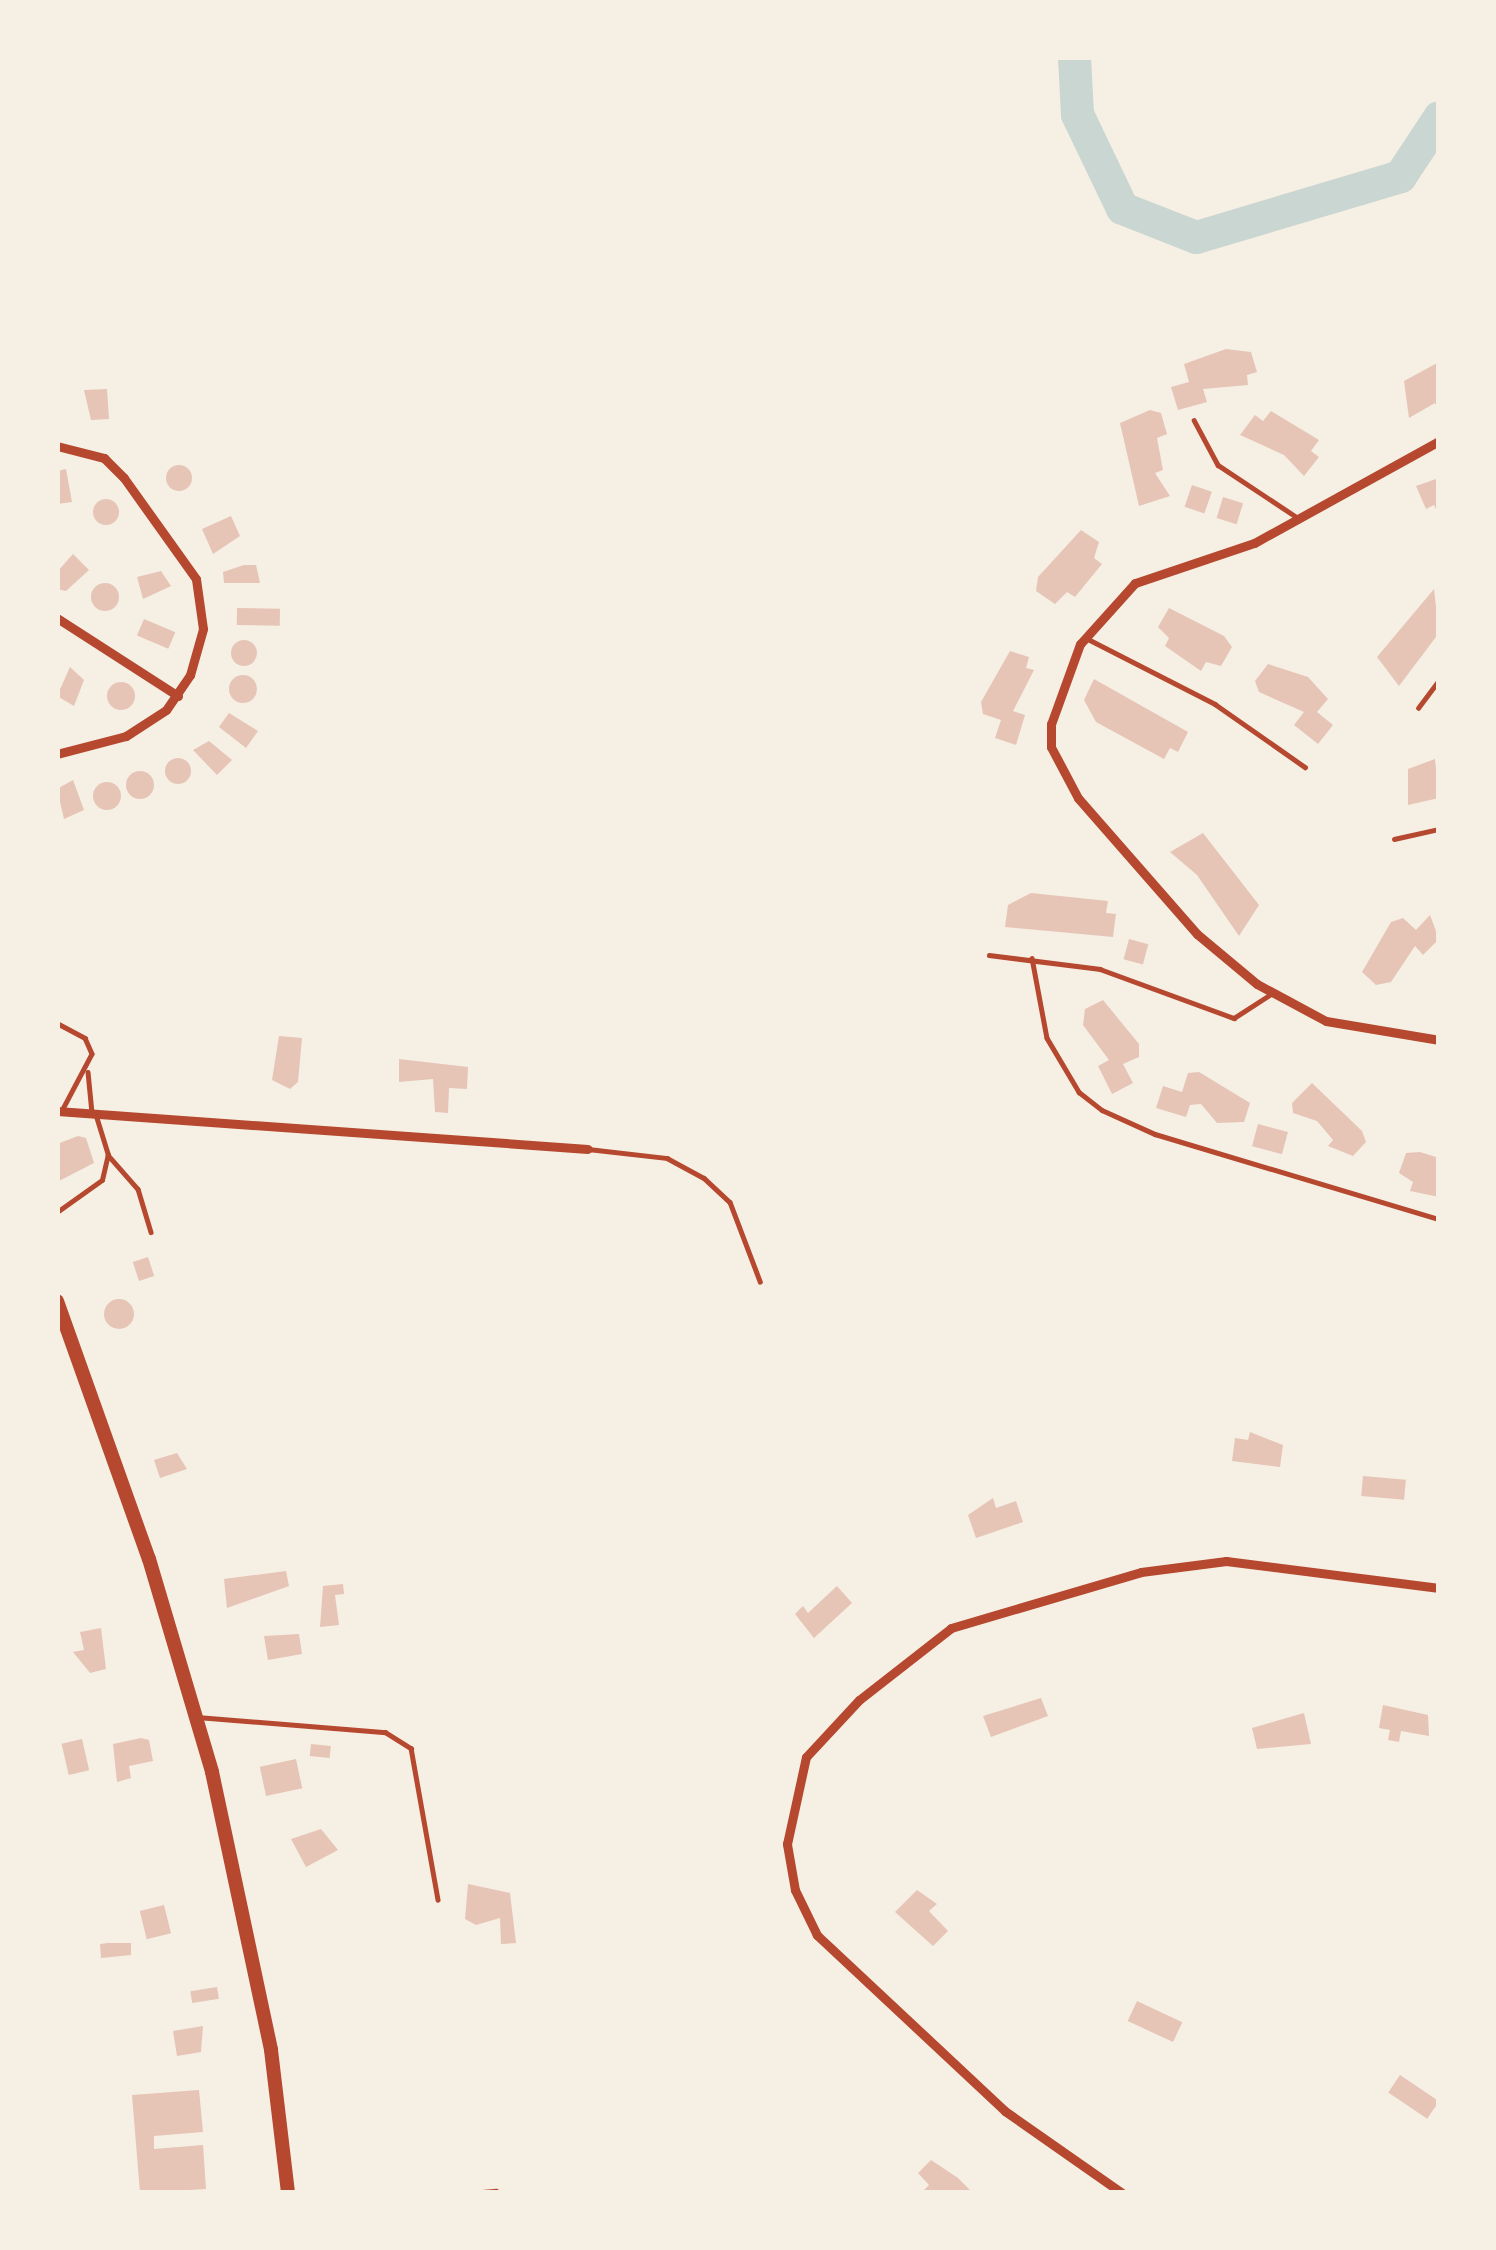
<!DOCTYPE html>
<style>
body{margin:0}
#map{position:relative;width:1496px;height:2250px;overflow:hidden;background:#f6efe4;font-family:"Sofia Sans Condensed",sans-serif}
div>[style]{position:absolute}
.river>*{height:33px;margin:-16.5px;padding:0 16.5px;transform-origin:16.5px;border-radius:16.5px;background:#c9d6d2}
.building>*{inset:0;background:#e6c5b7;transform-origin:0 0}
.round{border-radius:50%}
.service>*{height:4.5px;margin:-2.25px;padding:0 2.25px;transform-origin:2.25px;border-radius:2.25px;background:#b5482f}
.minor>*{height:9px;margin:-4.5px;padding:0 4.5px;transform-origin:4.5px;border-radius:4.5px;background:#b5482f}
.primary>*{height:14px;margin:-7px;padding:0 7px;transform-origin:7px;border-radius:7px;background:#b5482f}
span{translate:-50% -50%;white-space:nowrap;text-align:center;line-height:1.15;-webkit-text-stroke:9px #f6efe4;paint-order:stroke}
.frame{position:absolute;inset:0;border:60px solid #f6efe4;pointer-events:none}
</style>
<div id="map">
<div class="river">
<div style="left:1074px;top:57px;width:57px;rotate:87deg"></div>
<div style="left:1077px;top:114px;width:104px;rotate:64.4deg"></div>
<div style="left:1122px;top:208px;width:79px;rotate:21.4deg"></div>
<div style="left:1196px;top:237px;width:213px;rotate:-16.6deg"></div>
<div style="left:1400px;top:176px;width:71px;rotate:-56.5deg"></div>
</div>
<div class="building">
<div style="clip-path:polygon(1226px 349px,1251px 352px,1257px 372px,1247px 375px,1248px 385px,1203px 389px,1207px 402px,1178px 410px,1171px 387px,1189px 382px,1184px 364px)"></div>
<div style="clip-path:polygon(1439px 362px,1439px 412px,1435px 403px,1409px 418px,1404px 381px)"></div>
<div style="clip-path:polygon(107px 389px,109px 419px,91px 420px,84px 390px)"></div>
<div style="clip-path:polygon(1150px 410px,1161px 413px,1167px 434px,1157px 438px,1163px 470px,1155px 473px,1170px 496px,1139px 506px,1120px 423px)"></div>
<div style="clip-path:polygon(1271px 411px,1319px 440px,1311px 451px,1319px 457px,1304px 476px,1284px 455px,1240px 435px,1255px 415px,1263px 421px)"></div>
<div class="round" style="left:166px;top:465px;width:26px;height:26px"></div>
<div style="clip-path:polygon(66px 469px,72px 502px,57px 504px,57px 471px)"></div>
<div style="clip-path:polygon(1439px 478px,1439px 515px,1434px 505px,1426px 509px,1416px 486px)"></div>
<div style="left:1192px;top:485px;width:21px;height:23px;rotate:19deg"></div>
<div style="left:1223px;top:497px;width:21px;height:22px;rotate:17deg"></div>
<div class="round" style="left:93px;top:499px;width:26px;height:26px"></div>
<div style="clip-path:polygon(231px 516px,240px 536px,213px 554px,202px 529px)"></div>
<div style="clip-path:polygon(1081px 530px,1099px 542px,1094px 558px,1102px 564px,1075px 597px,1067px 592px,1055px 604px,1036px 591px,1038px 577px)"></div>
<div style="clip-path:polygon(73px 554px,89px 570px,66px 591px,57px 589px,57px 572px)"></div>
<div style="clip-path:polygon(244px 565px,256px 565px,260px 583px,224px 583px,223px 572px)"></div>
<div style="clip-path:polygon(161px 571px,171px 586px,143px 599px,137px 577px)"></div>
<div class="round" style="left:91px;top:583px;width:28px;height:28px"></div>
<div style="clip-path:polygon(1434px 589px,1439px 633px,1399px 686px,1377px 657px)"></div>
<div style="left:237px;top:608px;width:43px;height:17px;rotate:1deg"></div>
<div style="clip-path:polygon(1169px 608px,1224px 636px,1232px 647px,1221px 666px,1206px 662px,1201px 671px,1165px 646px,1169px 638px,1158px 627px)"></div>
<div style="left:144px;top:619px;width:34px;height:18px;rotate:23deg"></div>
<div class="round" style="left:231px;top:640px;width:26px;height:26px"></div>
<div style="clip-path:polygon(1010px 651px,1029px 657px,1026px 668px,1034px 670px,1013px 711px,1025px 715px,1016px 745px,995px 738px,1001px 720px,983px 714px,981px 702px)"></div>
<div style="clip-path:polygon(1268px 664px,1308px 677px,1328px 699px,1317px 712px,1333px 725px,1318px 744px,1294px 725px,1304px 712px,1259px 692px,1255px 681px)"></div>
<div style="clip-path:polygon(70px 667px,84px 680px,74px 706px,57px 696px)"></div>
<div class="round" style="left:229px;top:675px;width:28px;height:28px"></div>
<div style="clip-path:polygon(1094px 679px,1188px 732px,1178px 752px,1170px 748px,1164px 759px,1096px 722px,1084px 700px)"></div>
<div class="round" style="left:107px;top:682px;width:28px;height:28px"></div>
<div style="clip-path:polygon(229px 713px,258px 731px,246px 748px,219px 727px)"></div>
<div style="clip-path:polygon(209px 741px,232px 760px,217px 775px,193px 750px)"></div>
<div class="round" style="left:165px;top:758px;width:26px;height:26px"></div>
<div style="clip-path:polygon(1435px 759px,1439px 798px,1408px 805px,1408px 769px)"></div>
<div class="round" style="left:126px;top:771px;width:28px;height:28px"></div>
<div style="clip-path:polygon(73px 780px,84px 810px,64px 819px,57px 789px)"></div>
<div class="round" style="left:93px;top:782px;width:28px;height:28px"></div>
<div style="clip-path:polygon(1203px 833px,1259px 905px,1239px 936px,1197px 875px,1170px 852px)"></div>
<div style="clip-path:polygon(1031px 893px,1108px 901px,1106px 913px,1116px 914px,1113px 937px,1005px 927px,1008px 905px)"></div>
<div style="clip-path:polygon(1430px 915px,1439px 939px,1423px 955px,1415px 946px,1391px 982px,1376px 985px,1362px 972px,1391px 922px,1403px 918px,1416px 930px)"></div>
<div style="left:1129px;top:939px;width:20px;height:21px;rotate:15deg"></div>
<div style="clip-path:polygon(1103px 1000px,1139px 1044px,1139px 1057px,1123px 1064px,1133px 1083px,1112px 1094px,1098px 1066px,1109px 1060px,1083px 1025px,1085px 1009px)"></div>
<div style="clip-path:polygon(279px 1036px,302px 1038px,298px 1082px,290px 1089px,272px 1080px)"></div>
<div style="clip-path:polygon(399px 1059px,468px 1067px,467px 1089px,449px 1088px,448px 1113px,435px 1112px,433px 1079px,399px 1082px)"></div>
<div style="clip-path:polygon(1199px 1072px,1250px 1103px,1244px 1122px,1217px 1123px,1201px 1104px,1190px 1105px,1186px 1117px,1156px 1108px,1163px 1086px,1182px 1092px,1188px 1073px)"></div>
<div style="clip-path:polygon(1312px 1083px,1362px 1131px,1366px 1142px,1353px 1156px,1328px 1146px,1333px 1140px,1317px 1121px,1293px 1113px,1292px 1103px)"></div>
<div style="left:1258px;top:1124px;width:31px;height:23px;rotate:15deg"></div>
<div style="clip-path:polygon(78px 1136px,86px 1138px,94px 1163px,57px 1182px,57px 1144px)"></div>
<div style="clip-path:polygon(1420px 1152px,1439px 1158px,1439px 1197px,1410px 1191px,1413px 1182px,1399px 1173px,1406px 1153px)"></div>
<div style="left:148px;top:1257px;width:20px;height:16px;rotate:72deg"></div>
<div class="round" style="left:104px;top:1299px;width:30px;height:30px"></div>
<div style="clip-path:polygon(1250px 1432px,1283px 1445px,1280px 1467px,1232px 1461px,1235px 1438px,1248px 1440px)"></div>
<div style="clip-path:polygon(177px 1453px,187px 1469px,160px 1478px,154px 1460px)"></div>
<div style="left:1363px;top:1476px;width:43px;height:20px;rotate:5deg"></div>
<div style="clip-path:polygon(993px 1498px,996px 1508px,1016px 1501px,1023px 1522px,976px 1538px,968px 1515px)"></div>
<div style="clip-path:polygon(286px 1571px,289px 1586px,227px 1608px,224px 1579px)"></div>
<div style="clip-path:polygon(343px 1584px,344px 1594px,335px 1595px,339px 1625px,320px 1627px,323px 1586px)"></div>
<div style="clip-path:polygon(837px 1586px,852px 1603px,814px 1638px,795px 1614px,803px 1606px,808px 1613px)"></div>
<div style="clip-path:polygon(101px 1628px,106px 1669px,90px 1673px,73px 1652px,84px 1650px,80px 1632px)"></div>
<div style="clip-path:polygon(299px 1634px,302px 1654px,268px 1660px,264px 1636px)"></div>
<div style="clip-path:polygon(1041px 1698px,1048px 1716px,991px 1737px,983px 1716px)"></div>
<div style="clip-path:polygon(1383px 1705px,1428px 1715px,1429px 1736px,1401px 1731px,1399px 1742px,1388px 1740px,1390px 1730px,1379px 1728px)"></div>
<div style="clip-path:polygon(1304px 1713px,1311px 1744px,1257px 1749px,1252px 1728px)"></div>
<div style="clip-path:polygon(141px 1738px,149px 1740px,153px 1761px,129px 1766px,131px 1778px,117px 1782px,113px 1744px)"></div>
<div style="left:82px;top:1739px;width:32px;height:21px;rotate:77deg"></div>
<div style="left:311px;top:1744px;width:20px;height:12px;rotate:6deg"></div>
<div style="left:296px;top:1759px;width:30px;height:37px;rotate:78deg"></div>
<div style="clip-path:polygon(321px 1829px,338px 1850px,306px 1867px,291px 1839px)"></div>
<div style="clip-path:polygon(468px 1884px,510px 1893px,516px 1943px,501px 1944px,500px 1918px,476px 1925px,465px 1919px)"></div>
<div style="clip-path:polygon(917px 1890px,937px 1904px,929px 1911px,948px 1931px,933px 1946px,895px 1912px)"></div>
<div style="left:164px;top:1905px;width:29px;height:25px;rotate:76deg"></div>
<div style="clip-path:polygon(108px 1943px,131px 1943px,131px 1955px,101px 1958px,100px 1944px)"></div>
<div style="left:217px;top:1987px;width:12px;height:27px;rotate:81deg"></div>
<div style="left:1137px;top:2001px;width:50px;height:22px;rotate:25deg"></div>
<div style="clip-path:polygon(203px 2026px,201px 2052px,177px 2056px,173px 2031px)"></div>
<div style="left:1400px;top:2075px;width:47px;height:21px;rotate:34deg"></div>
<div style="clip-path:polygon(199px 2090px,203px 2132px,154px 2136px,154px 2149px,203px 2145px,206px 2189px,140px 2193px,132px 2095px)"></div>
<div style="clip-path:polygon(931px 2160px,958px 2178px,973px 2193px,921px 2193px,929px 2185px,918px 2173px)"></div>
</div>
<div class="service">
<div style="left:1194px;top:420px;width:51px;rotate:61.9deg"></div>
<div style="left:1218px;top:465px;width:96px;rotate:33.5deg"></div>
<div style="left:1088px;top:639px;width:143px;rotate:27.1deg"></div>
<div style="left:1215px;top:704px;width:110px;rotate:35deg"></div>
<div style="left:1418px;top:708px;width:35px;rotate:-53deg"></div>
<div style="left:1394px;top:839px;width:46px;rotate:-12.5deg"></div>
<div style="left:989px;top:955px;width:112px;rotate:7.2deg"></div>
<div style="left:1100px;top:969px;width:143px;rotate:20.1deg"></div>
<div style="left:1234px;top:1018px;width:44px;rotate:-33deg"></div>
<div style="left:1032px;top:958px;width:81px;rotate:79.4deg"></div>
<div style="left:1047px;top:1038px;width:63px;rotate:59.3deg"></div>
<div style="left:1079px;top:1092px;width:29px;rotate:38deg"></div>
<div style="left:1102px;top:1110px;width:58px;rotate:24.4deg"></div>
<div style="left:1155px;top:1134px;width:296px;rotate:16.7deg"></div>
<div style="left:57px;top:1023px;width:32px;rotate:28deg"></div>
<div style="left:85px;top:1038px;width:17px;rotate:66deg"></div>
<div style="left:92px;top:1054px;width:64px;rotate:117.8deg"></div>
<div style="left:88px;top:1072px;width:41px;rotate:84.4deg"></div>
<div style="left:588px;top:1149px;width:80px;rotate:6.5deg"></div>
<div style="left:667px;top:1158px;width:42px;rotate:28.4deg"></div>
<div style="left:704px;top:1178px;width:35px;rotate:43deg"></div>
<div style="left:730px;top:1202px;width:85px;rotate:69.2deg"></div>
<div style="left:108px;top:1155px;width:45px;rotate:48.6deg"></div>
<div style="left:138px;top:1189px;width:45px;rotate:73.2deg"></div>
<div style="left:57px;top:1212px;width:55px;rotate:-35.4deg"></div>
<div style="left:102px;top:1180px;width:26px;rotate:-77deg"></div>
<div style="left:108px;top:1155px;width:44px;rotate:-107.2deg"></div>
<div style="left:197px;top:1717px;width:189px;rotate:4.6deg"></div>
<div style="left:385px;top:1732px;width:31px;rotate:32deg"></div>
<div style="left:411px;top:1748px;width:154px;rotate:79.9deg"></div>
<div style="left:471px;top:2193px;width:25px;rotate:-5deg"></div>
</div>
<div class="minor">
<div style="left:1439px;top:441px;width:211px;rotate:151.1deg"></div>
<div style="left:1254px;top:543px;width:126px;rotate:161.4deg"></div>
<div style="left:1135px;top:583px;width:82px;rotate:132deg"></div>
<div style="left:1080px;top:644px;width:85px;rotate:109.9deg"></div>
<div style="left:1051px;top:724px;width:23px;rotate:90deg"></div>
<div style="left:1051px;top:747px;width:58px;rotate:62.1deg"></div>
<div style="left:1078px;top:798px;width:181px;rotate:48.8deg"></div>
<div style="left:1197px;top:934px;width:78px;rotate:39.8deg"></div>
<div style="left:1257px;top:984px;width:78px;rotate:28.2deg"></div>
<div style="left:1326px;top:1021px;width:115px;rotate:9.5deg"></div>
<div style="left:57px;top:446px;width:49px;rotate:14.3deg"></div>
<div style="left:104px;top:458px;width:28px;rotate:45deg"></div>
<div style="left:124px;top:478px;width:124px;rotate:54.5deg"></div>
<div style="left:196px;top:579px;width:50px;rotate:82deg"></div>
<div style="left:203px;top:629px;width:48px;rotate:105.8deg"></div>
<div style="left:190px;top:675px;width:42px;rotate:124.4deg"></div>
<div style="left:166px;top:710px;width:48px;rotate:147deg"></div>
<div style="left:126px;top:736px;width:71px;rotate:165.4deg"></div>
<div style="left:57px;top:618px;width:144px;rotate:32.8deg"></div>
<div style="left:57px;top:1111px;width:532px;rotate:4.09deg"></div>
<div style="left:1122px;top:2193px;width:143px;rotate:-145deg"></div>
<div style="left:1005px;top:2111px;width:258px;rotate:-136.9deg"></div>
<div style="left:817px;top:1935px;width:50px;rotate:-116.1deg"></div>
<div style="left:795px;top:1890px;width:47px;rotate:-99.9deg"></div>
<div style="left:787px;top:1844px;width:89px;rotate:-77.7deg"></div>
<div style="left:806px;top:1757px;width:78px;rotate:-47.1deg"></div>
<div style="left:859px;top:1700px;width:117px;rotate:-38deg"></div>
<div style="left:951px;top:1628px;width:198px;rotate:-16.4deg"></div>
<div style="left:1141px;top:1572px;width:86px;rotate:-7.4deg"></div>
<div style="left:1226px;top:1561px;width:215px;rotate:7.2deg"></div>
</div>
<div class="primary">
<div style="left:57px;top:1301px;width:274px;rotate:70.4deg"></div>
<div style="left:149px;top:1559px;width:222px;rotate:73.5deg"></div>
<div style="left:212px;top:1772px;width:284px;rotate:78deg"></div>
<div style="left:271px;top:2050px;width:144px;rotate:83.2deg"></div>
</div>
<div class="frame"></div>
</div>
